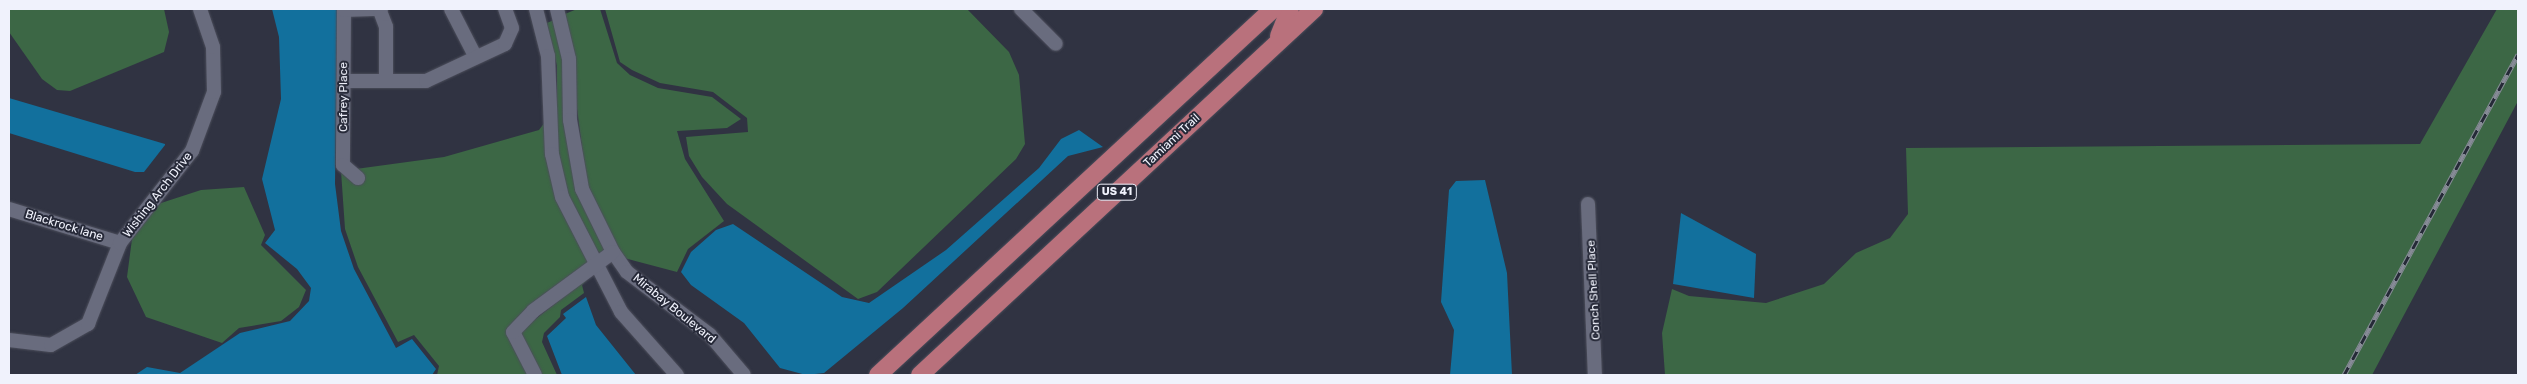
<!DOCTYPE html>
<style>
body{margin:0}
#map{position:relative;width:2527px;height:384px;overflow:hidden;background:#303342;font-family:Rubik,sans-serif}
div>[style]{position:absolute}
.green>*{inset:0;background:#3c6745}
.water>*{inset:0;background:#12709d}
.roads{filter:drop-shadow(0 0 1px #4c4e5b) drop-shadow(0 0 1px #4c4e5b)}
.minor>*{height:14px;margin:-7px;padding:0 7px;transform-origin:7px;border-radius:7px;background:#696c7e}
.major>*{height:18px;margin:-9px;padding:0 9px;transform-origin:9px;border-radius:9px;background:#b9717c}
.rail>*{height:5px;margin-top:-2.5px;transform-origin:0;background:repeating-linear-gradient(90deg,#262938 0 9px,#878a97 0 18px);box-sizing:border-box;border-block:1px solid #878a97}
span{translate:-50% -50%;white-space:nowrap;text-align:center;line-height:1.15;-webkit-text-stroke:4px #262938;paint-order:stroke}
.shield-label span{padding:1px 4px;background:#262938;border:1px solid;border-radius:4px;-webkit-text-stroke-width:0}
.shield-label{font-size:11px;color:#f0f2fc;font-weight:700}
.street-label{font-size:12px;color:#f0f2fc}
.frame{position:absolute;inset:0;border:10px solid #f0f2fc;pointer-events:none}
</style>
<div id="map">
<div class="green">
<div style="clip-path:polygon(9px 9px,164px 9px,169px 32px,164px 52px,70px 91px,57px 90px,42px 79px,9px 32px)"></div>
<div style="clip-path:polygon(577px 9px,600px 9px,617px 63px,630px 75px,658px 88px,712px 97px,741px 119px,727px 128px,677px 131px,685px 159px,724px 221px,688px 249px,677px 272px,624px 258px,587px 187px,565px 14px)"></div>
<div style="clip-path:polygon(605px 9px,967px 9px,1009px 52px,1019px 75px,1025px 144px,1016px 159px,877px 292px,858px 299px,727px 204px,702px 177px,689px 156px,686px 137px,748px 132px,747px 118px,713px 92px,660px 83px,632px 70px,620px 62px)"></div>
<div style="clip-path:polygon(2497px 9px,2518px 9px,2518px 101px,2372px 375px,1665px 375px,1662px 333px,1672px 289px,1689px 296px,1766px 303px,1824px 284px,1856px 253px,1890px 238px,1908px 214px,1906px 148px,2420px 144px)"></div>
<div style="clip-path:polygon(556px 19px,564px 59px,565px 120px,607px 250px,597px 257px,567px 195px,557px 153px,557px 66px,547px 23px)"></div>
<div style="clip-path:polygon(545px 122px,589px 263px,530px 307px,509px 329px,530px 375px,437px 375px,439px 366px,414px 335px,398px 342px,358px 267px,345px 229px,341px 171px,444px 157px,539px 130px)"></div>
<div style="clip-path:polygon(244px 187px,265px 235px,261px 245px,306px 290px,299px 307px,281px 321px,239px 328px,222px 343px,146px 317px,127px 277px,132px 239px,158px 204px,201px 190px)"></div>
<div style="clip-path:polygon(594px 273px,582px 285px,584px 293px,561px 310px,560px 317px,544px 333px,542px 342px,557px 375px,541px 375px,519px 332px)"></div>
</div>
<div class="water">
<div style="clip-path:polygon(272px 9px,337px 9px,335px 184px,341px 231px,354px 269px,396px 348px,412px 339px,436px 369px,432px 375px,135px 375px,147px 367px,180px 373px,240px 333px,290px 321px,309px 301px,311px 288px,297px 269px,265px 243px,275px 230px,262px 179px,281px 99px,279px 37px)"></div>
<div style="clip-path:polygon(9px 98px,165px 144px,165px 145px,144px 172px,135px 172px,9px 133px)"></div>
<div style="clip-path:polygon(1079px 130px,1103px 147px,1068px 156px,903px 308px,824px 373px,806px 375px,780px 368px,744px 323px,691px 285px,681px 272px,691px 252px,716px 230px,733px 224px,842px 297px,869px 303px,946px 250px,1039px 168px,1061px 139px)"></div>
<div style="clip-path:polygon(1485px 180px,1507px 273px,1512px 375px,1450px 375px,1454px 330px,1441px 302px,1449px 190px,1456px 181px)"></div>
<div style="clip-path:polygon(1681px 213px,1756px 254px,1754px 298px,1673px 284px)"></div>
<div style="clip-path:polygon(586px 297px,596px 325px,636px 375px,562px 375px,547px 336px,566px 318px,563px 314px)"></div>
</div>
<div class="roads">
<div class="minor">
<div style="left:344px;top:9px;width:156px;rotate:90.4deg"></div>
<div style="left:343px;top:165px;width:20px;rotate:41deg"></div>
<div style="left:451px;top:9px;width:53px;rotate:62.9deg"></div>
<div style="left:536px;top:9px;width:49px;rotate:75.7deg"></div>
<div style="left:548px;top:56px;width:98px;rotate:87.7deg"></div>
<div style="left:552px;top:154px;width:44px;rotate:76.9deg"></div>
<div style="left:562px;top:197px;width:129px;rotate:62.8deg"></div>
<div style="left:621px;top:312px;width:84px;rotate:48.4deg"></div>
<div style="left:557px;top:9px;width:51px;rotate:76.5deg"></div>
<div style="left:569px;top:59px;width:61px;rotate:89.1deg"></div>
<div style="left:570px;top:120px;width:70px;rotate:80.1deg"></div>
<div style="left:582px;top:189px;width:70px;rotate:63.8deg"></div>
<div style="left:613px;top:252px;width:24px;rotate:55deg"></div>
<div style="left:627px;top:272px;width:104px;rotate:37.2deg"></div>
<div style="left:710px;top:335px;width:52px;rotate:49.6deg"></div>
<div style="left:1021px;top:9px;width:49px;rotate:45deg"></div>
<div style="left:344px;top:10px;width:37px;rotate:-2deg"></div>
<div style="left:380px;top:11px;width:17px;rotate:69deg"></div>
<div style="left:386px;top:27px;width:54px;rotate:90deg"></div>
<div style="left:344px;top:81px;width:82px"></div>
<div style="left:426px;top:81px;width:87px;rotate:-25.1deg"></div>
<div style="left:505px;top:44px;width:17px;rotate:-66deg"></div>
<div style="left:512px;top:28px;width:20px;rotate:-110deg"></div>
<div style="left:1588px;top:204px;width:171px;rotate:87.7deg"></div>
<div style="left:9px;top:209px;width:116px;rotate:17deg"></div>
<div style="left:9px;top:340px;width:42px;rotate:6.8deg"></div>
<div style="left:51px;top:345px;width:43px;rotate:-29.6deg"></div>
<div style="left:88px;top:324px;width:87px;rotate:-68.4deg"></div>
<div style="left:120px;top:243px;width:117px;rotate:-52deg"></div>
<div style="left:192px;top:151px;width:63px;rotate:-69.6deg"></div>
<div style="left:214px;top:92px;width:45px;rotate:-91.3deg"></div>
<div style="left:213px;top:47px;width:40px;rotate:-108.9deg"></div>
<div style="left:535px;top:375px;width:48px;rotate:-117.1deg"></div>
<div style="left:513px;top:332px;width:29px;rotate:-46deg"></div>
<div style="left:533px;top:311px;width:99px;rotate:-36.4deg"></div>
</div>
<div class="major">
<div style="left:1279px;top:36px;width:29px;rotate:-68deg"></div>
<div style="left:878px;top:375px;width:538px;rotate:-42.82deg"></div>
<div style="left:920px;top:375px;width:538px;rotate:-42.89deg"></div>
</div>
</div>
<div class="rail">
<div style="left:2344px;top:375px;width:365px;rotate:-61.5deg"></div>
</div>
<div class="shield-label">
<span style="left:1117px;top:192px">US 41</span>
</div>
<div class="street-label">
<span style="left:344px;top:97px;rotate:-90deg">Cafrey Place</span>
<span style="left:1172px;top:141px;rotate:-43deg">Tamiami Trail</span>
<span style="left:158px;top:195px;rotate:-52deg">Wishing Arch Drive</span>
<span style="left:64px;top:226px;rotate:17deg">Blackrock lane</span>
<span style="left:1594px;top:290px;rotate:-93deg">Conch Shell Place</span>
<span style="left:674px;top:309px;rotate:39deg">Mirabay Boulevard</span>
</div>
<div class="frame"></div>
</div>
